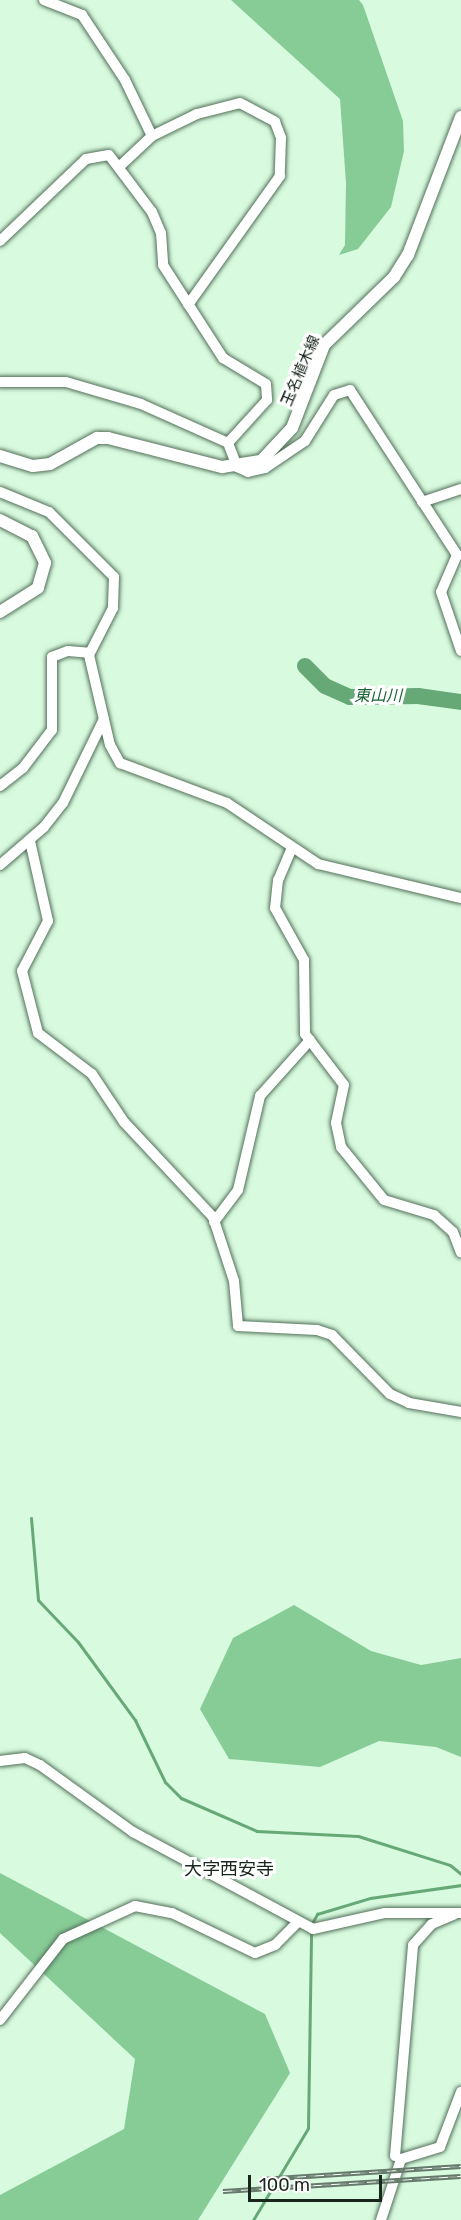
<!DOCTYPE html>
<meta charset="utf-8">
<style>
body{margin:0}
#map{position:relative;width:461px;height:2220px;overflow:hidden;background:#d8fadf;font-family:Rubik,"Noto Sans JP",sans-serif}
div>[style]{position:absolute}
.forest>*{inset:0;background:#87cb97}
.stream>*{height:3px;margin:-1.5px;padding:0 1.5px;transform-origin:1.5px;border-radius:1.5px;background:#66a977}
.river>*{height:16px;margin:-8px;padding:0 8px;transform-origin:8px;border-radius:8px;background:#66a977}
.roads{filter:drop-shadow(0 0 2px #527059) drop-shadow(0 0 2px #527059)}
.minor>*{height:10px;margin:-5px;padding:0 5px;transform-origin:5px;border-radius:5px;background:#fff}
.major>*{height:12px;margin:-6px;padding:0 6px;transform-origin:6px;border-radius:6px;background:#fff}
.rail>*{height:5px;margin-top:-2.5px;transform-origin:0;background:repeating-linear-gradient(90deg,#fff 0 9px,#657a6a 0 18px);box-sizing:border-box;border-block:2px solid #657a6a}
span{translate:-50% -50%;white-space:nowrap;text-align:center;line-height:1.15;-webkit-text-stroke:6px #fff;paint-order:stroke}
.street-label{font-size:15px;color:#19261c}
.water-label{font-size:16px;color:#1b6536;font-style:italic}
.quarter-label{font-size:18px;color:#19261c}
.scale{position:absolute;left:248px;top:2175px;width:134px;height:27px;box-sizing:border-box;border:3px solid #19261c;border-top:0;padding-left:8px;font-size:18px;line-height:21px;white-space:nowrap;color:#19261c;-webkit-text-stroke:4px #fff;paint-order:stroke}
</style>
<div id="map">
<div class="forest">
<div style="clip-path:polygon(231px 0,359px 0,363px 5px,403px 121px,404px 151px,391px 207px,358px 249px,339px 255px,345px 245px,346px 183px,340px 99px)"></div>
<div style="clip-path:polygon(294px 1605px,371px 1651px,421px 1665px,461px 1658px,461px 1757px,436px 1747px,379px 1741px,320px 1767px,229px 1759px,200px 1709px,233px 1638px)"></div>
<div style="clip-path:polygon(0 1873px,265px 2014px,290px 2073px,198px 2220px,0 2220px,0 2195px,124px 2129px,135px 2059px,0 1933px)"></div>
</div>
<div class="stream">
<div style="left:31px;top:1518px;width:82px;rotate:85.1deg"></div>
<div style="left:38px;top:1600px;width:58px;rotate:46.4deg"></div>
<div style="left:78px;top:1642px;width:97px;rotate:53.8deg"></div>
<div style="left:135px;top:1720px;width:69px;rotate:64.2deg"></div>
<div style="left:165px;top:1782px;width:23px;rotate:45deg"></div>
<div style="left:181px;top:1798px;width:83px;rotate:23.5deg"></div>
<div style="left:257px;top:1831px;width:101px;rotate:2.8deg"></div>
<div style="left:358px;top:1836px;width:96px;rotate:17.5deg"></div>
<div style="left:450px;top:1865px;width:14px;rotate:39deg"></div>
<div style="left:311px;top:1925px;width:13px;rotate:-61deg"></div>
<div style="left:317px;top:1914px;width:55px;rotate:-16.8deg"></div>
<div style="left:370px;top:1898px;width:92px;rotate:-8.1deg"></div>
<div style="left:253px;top:2220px;width:107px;rotate:-59.1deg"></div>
<div style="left:308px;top:2128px;width:196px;rotate:-89.1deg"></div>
</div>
<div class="river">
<div style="left:305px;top:666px;width:28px;rotate:45deg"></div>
<div style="left:325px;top:686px;width:27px;rotate:24deg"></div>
<div style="left:350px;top:697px;width:68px;rotate:-0.8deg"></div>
<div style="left:418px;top:696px;width:43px;rotate:7.9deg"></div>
</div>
<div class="roads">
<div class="minor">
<div style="left:44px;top:0;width:41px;rotate:21.5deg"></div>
<div style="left:82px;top:15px;width:78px;rotate:56.5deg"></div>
<div style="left:125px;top:80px;width:62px;rotate:64.3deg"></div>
<div style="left:152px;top:136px;width:44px;rotate:136.8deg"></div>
<div style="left:152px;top:136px;width:50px;rotate:-26.1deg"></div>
<div style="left:197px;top:114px;width:44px;rotate:-14.3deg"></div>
<div style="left:240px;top:103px;width:40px;rotate:28deg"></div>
<div style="left:275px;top:122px;width:17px;rotate:69deg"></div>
<div style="left:281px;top:138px;width:38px;rotate:92deg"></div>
<div style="left:280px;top:176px;width:158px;rotate:125.5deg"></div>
<div style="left:0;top:241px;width:119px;rotate:-43.6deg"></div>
<div style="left:86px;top:159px;width:23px;rotate:-10deg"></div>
<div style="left:109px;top:155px;width:71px;rotate:53deg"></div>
<div style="left:152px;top:212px;width:23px;rotate:67deg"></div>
<div style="left:161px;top:233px;width:32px;rotate:86deg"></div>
<div style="left:163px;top:265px;width:111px;rotate:57.2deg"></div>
<div style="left:223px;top:358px;width:50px;rotate:31.2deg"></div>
<div style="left:266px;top:384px;width:16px;rotate:86deg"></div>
<div style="left:267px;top:400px;width:58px;rotate:132.2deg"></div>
<div style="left:0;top:382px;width:66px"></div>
<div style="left:66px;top:382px;width:78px;rotate:16.3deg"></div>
<div style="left:141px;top:404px;width:95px;rotate:24.1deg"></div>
<div style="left:228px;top:443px;width:26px;rotate:69deg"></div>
<div style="left:237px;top:467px;width:12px;rotate:24deg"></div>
<div style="left:248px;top:472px;width:17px;rotate:-13deg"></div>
<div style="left:265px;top:468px;width:48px;rotate:-34deg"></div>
<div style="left:305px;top:441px;width:54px;rotate:-57.8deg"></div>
<div style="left:334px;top:395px;width:17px;rotate:-17deg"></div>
<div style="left:350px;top:390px;width:197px;rotate:57deg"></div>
<div style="left:457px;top:555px;width:40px;rotate:113.4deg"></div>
<div style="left:441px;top:592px;width:62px;rotate:71.3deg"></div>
<div style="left:0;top:492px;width:53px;rotate:22.2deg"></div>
<div style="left:49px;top:512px;width:92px;rotate:45deg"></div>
<div style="left:114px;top:577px;width:31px;rotate:92deg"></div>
<div style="left:113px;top:608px;width:53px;rotate:117.1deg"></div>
<div style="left:89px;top:655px;width:92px;rotate:76.9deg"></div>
<div style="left:110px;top:745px;width:21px;rotate:61deg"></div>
<div style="left:120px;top:763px;width:114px;rotate:20.5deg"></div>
<div style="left:227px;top:803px;width:110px;rotate:33.8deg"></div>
<div style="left:318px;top:864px;width:147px;rotate:13.4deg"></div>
<div style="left:422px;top:502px;width:41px;rotate:-18.4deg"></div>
<div style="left:0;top:786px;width:29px;rotate:-38deg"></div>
<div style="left:23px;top:768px;width:48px;rotate:-52.7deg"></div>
<div style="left:52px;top:730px;width:73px;rotate:-90deg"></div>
<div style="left:52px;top:657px;width:17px;rotate:-21deg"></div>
<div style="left:68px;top:651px;width:21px;rotate:5deg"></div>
<div style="left:30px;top:841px;width:82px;rotate:77.3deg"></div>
<div style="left:48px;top:921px;width:56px;rotate:117.5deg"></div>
<div style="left:22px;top:971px;width:64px;rotate:75.5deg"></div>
<div style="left:38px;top:1033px;width:68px;rotate:37.2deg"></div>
<div style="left:92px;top:1074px;width:58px;rotate:56.3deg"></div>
<div style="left:124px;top:1122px;width:130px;rotate:46.9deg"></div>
<div style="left:213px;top:1217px;width:67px;rotate:71.8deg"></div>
<div style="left:234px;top:1281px;width:45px;rotate:84.9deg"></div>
<div style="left:238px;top:1326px;width:79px;rotate:2.9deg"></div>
<div style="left:317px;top:1330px;width:16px;rotate:18deg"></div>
<div style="left:332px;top:1335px;width:83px;rotate:45.5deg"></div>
<div style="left:390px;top:1394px;width:21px;rotate:25deg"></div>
<div style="left:409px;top:1403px;width:53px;rotate:9.8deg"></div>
<div style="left:291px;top:850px;width:33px;rotate:113deg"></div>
<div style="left:278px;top:880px;width:28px;rotate:96deg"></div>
<div style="left:275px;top:908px;width:60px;rotate:60.9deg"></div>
<div style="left:304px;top:960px;width:74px;rotate:89.2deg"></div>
<div style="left:305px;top:1034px;width:64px;rotate:52.6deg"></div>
<div style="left:344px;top:1085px;width:39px;rotate:102deg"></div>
<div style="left:336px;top:1123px;width:25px;rotate:78deg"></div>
<div style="left:341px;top:1147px;width:68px;rotate:50.9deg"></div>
<div style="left:384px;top:1200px;width:52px;rotate:16.7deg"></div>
<div style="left:434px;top:1215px;width:25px;rotate:42deg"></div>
<div style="left:453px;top:1232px;width:22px;rotate:69deg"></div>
<div style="left:0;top:865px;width:58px;rotate:-40.8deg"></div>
<div style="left:44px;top:827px;width:31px;rotate:-52deg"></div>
<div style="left:63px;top:803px;width:93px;rotate:-64deg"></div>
<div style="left:214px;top:1222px;width:40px;rotate:-53deg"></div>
<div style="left:238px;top:1190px;width:97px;rotate:-76.8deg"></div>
<div style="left:260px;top:1096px;width:75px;rotate:-48.2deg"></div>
<div style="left:0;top:1761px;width:25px;rotate:-7deg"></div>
<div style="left:25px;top:1758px;width:17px;rotate:25deg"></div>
<div style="left:40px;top:1765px;width:115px;rotate:35.8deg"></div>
<div style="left:133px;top:1832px;width:204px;rotate:28.3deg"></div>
<div style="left:313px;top:1929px;width:74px;rotate:-12.5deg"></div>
<div style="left:385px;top:1913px;width:76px"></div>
<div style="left:0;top:2020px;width:103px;rotate:-52.1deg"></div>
<div style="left:63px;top:1939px;width:79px;rotate:-24.6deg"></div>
<div style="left:135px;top:1906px;width:38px;rotate:11deg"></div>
<div style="left:172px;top:1913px;width:92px;rotate:25.7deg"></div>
<div style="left:255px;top:1953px;width:22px;rotate:-22deg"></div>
<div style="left:275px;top:1945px;width:31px;rotate:-45deg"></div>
<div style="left:395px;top:2156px;width:212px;rotate:-85.1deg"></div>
<div style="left:413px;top:1945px;width:28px;rotate:-48deg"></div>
<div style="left:432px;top:1924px;width:23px;rotate:-23deg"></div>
<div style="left:381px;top:2220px;width:64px;rotate:-71.8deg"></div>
<div style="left:401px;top:2159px;width:41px;rotate:-17.1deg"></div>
<div style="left:440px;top:2147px;width:59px;rotate:-69.1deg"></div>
</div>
<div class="major">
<div style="left:0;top:456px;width:34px;rotate:17deg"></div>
<div style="left:33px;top:466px;width:17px;rotate:-7deg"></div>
<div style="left:50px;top:464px;width:54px;rotate:-29deg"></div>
<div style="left:97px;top:438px;width:11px"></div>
<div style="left:108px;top:438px;width:118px;rotate:14.3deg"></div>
<div style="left:222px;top:467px;width:39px;rotate:-9deg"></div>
<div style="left:261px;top:461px;width:45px;rotate:-46.8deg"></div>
<div style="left:292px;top:428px;width:89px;rotate:-68.9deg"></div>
<div style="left:324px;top:345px;width:98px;rotate:-44.2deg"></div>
<div style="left:394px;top:277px;width:26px;rotate:-58deg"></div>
<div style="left:408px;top:255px;width:148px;rotate:-69deg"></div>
<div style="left:0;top:520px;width:36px;rotate:27deg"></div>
<div style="left:32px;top:536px;width:30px;rotate:64deg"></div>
<div style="left:45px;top:563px;width:26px;rotate:106deg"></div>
<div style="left:38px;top:588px;width:45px;rotate:147.7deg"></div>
</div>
</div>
<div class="rail">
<div style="left:261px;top:2179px;width:200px;rotate:-3.7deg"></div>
<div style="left:223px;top:2191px;width:238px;rotate:-3.6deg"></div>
</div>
<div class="street-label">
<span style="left:301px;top:371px;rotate:-67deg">玉名植木線</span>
</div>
<div class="water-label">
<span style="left:378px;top:696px">東山川</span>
</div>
<div class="quarter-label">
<span style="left:229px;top:1869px">大字西安寺</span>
</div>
<div class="scale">100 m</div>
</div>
